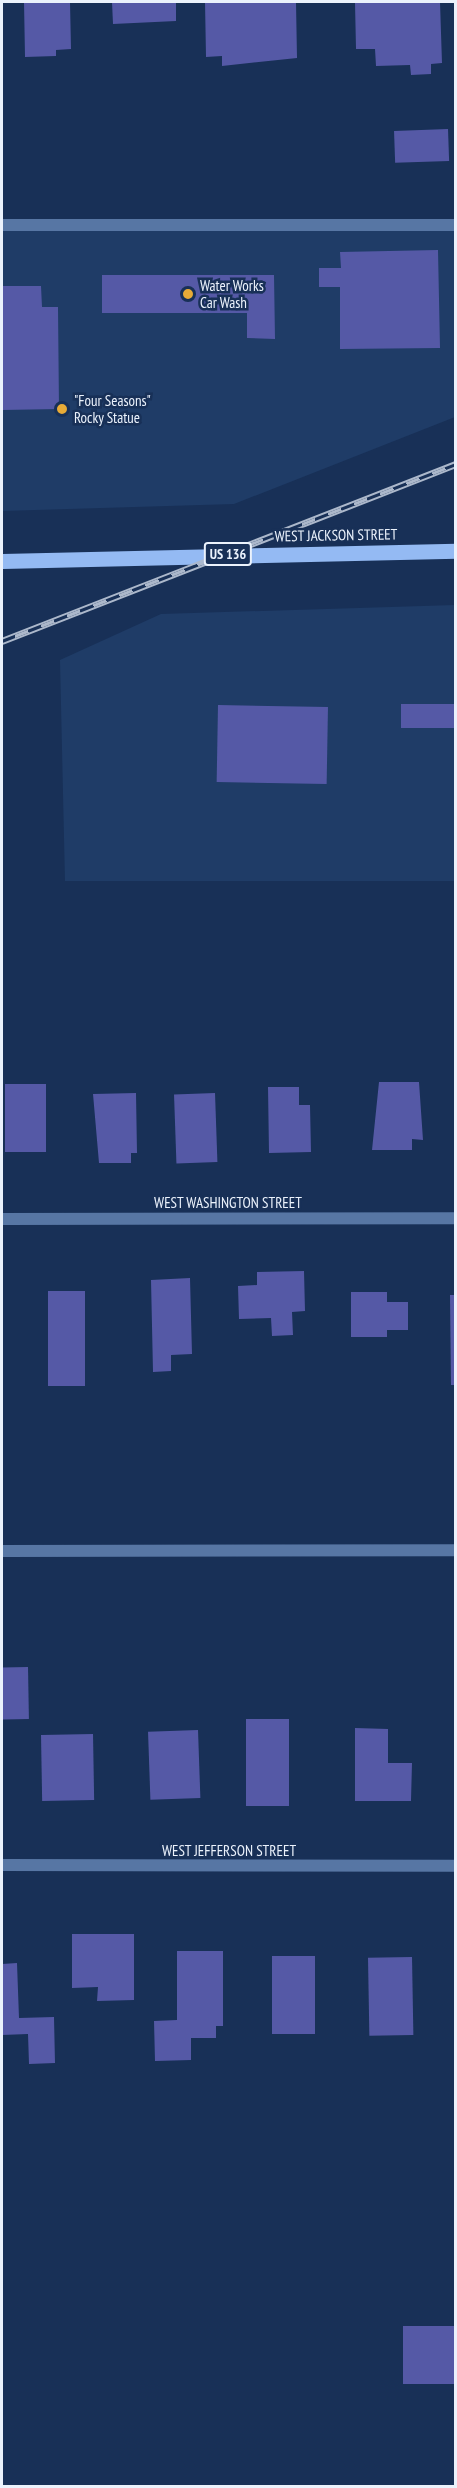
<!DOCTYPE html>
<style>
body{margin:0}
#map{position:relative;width:457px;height:2488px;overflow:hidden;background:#183057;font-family:"PT Sans Narrow",sans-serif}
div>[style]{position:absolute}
.built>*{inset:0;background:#1f3c67}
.building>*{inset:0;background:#5559a6;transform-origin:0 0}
.service>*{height:12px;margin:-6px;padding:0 6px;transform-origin:6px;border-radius:6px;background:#5776a4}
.minor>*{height:12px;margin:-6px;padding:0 6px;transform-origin:6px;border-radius:6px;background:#5776a4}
.primary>*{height:15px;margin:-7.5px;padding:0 7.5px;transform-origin:7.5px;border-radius:7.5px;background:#94baf3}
.rail>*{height:7px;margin-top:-3.5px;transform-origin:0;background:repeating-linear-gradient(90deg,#183057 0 14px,#acb8cb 0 28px);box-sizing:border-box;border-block:2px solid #acb8cb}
.dots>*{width:16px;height:16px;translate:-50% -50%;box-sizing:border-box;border:3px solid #183057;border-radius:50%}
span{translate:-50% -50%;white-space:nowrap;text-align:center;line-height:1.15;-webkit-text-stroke:5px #183057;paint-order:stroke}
.shield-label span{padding:2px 4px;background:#183057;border:2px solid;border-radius:4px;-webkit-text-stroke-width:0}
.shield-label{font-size:14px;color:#ebf2fc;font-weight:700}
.poi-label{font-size:15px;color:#ebf2fc}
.left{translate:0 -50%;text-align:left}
.street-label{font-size:15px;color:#ebf2fc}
.frame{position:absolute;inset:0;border:3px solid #ebf2fc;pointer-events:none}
</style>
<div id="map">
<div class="built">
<div style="clip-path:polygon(2px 225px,455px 225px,455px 417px,234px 504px,2px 511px)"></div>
<div style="clip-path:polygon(455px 605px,455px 881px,65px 881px,60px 660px,161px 614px)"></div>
</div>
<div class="building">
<div style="clip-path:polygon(24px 2px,70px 2px,71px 49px,56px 50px,56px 56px,25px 57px)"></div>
<div style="clip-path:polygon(112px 2px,176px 2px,176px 21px,113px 24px)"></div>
<div style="clip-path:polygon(205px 2px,296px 2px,297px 58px,222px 66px,222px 56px,206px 57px)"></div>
<div style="clip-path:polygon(440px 2px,442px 63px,431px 64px,431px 74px,411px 75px,410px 65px,376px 66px,375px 49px,356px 49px,355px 3px)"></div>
<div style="left:448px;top:129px;width:32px;height:54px;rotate:88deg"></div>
<div style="clip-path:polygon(438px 250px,440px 348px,340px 349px,340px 287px,319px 287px,319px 268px,341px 268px,340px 252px)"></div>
<div style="clip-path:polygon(102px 275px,274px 275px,275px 339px,247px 338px,247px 313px,102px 313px)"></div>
<div style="clip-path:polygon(2px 286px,41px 286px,42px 307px,58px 307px,59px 409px,2px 410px)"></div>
<div style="left:456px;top:704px;width:24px;height:55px;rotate:90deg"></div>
<div style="left:218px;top:705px;width:110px;height:77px;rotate:1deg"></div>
<div style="clip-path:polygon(379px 1082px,419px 1082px,423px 1140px,412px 1139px,412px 1150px,372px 1150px)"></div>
<div style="left:5px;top:1084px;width:41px;height:68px"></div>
<div style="clip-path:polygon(268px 1087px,299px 1087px,299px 1105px,310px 1105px,311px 1152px,269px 1153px)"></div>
<div style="clip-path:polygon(136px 1093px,137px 1153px,131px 1153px,131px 1163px,99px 1163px,93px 1094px)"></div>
<div style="left:215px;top:1093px;width:69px;height:41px;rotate:88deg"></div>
<div style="clip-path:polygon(304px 1271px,305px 1311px,292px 1312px,293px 1335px,272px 1336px,271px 1318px,239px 1319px,238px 1286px,257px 1285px,257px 1272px)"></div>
<div style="clip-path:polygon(190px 1278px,192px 1354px,171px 1355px,171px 1371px,153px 1372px,151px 1280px)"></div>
<div style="left:48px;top:1291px;width:37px;height:95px"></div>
<div style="clip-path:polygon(351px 1292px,387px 1292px,387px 1302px,408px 1302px,408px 1330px,387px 1330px,387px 1337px,351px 1337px)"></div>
<div style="clip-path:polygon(450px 1295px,456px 1295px,456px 1385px,451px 1385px)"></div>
<div style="left:28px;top:1667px;width:52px;height:26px;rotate:89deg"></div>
<div style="left:246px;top:1719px;width:43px;height:87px"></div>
<div style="clip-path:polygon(355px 1728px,388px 1729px,388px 1763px,412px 1763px,411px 1801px,355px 1801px)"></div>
<div style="left:198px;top:1730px;width:68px;height:50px;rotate:88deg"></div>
<div style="left:93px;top:1734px;width:66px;height:52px;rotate:89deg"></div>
<div style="clip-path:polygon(72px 1934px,134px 1934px,134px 2000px,97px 2001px,98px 1987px,72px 1988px)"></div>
<div style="clip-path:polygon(177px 1951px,223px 1951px,223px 2026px,216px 2026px,216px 2038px,191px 2038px,191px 2060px,155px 2061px,154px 2021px,177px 2020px)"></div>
<div style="left:272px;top:1956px;width:43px;height:78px"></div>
<div style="left:412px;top:1957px;width:78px;height:44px;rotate:89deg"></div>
<div style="clip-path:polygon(17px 1963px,19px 2018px,54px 2017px,55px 2063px,29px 2064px,28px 2034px,2px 2035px,2px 1964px)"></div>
<div style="left:403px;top:2326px;width:53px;height:58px"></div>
</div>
<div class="service">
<div style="left:2px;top:225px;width:454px"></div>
<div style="left:2px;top:1551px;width:454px;rotate:-0.1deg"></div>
</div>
<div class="minor">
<div style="left:2px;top:1219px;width:454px;rotate:-0.1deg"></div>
<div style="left:2px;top:1865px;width:454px;rotate:0.1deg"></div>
</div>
<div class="primary">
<div style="left:2px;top:561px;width:454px;rotate:-1.3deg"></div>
</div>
<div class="rail">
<div style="left:2px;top:641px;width:487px;rotate:-21.3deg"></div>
</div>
<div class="dots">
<div style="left:188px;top:294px;background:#e8ab37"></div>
<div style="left:62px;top:409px;background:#e8ab37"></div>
</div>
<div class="shield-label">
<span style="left:228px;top:554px">US 136</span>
</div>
<div class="poi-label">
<span class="left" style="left:200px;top:294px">Water Works<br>Car Wash</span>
<span class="left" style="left:74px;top:409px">"Four Seasons"<br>Rocky Statue</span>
</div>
<div class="street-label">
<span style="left:336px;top:535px;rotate:-1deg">WEST JACKSON STREET</span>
<span style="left:228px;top:1203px">WEST WASHINGTON STREET</span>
<span style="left:229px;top:1851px">WEST JEFFERSON STREET</span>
</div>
<div class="frame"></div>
</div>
